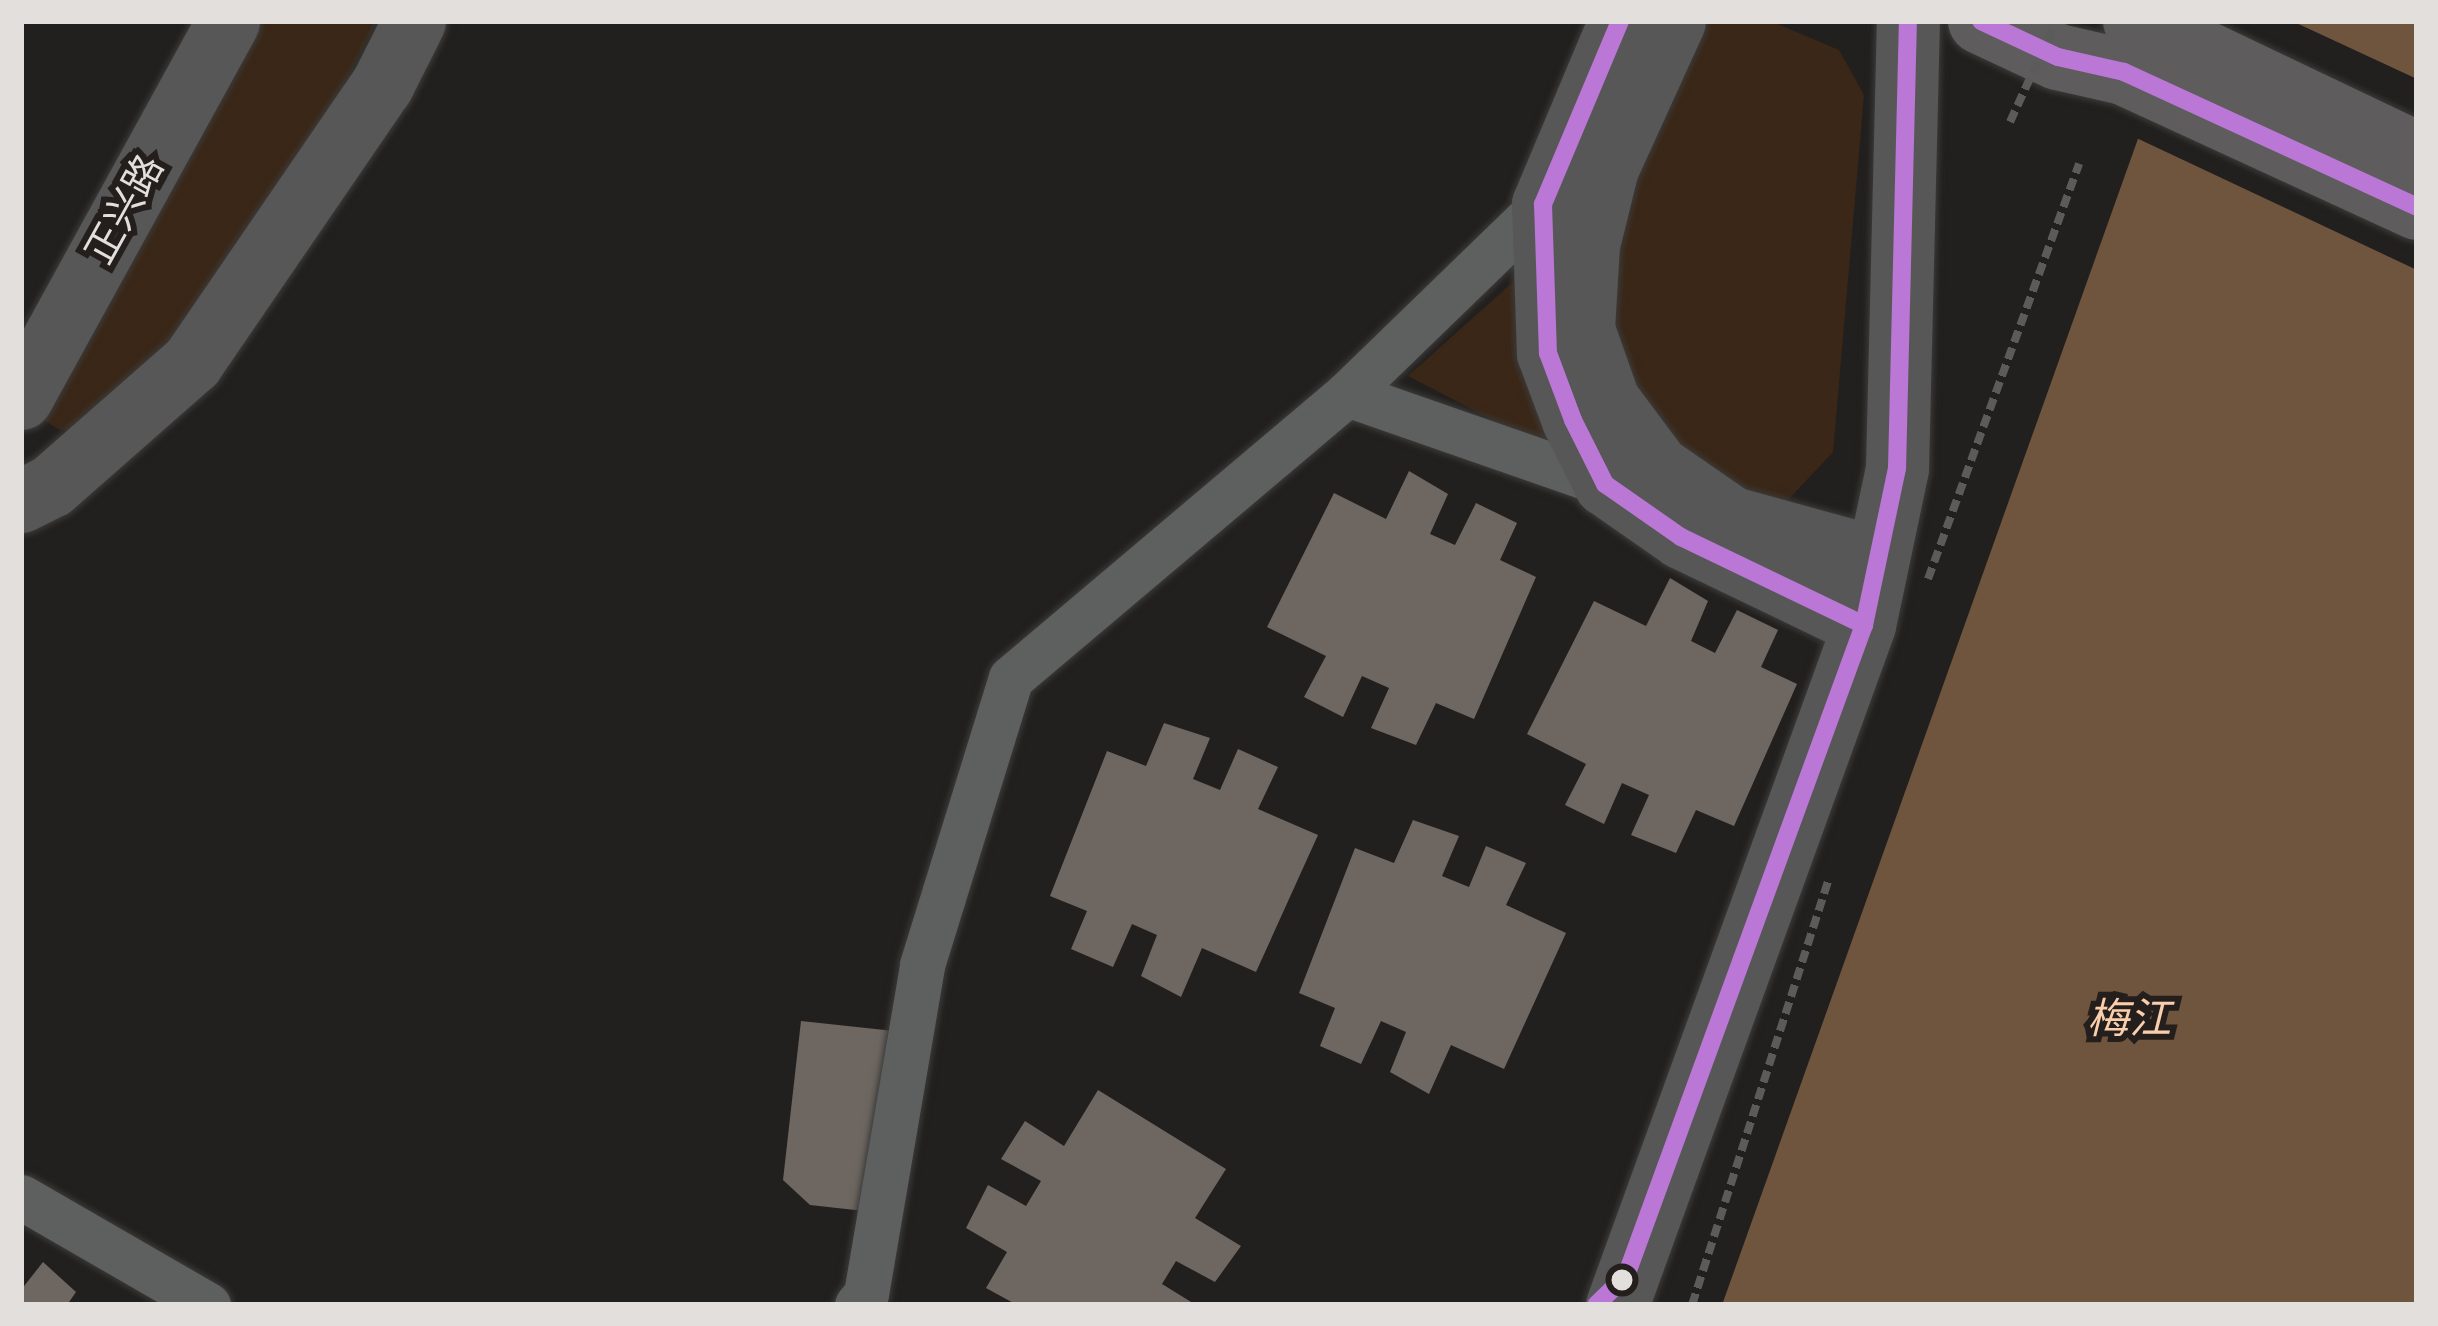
<!DOCTYPE html>
<meta charset="utf-8">
<style>
body{margin:0}
#map{position:relative;width:2438px;height:1326px;overflow:hidden;background:#22201e;font-family:"Asap Condensed","Noto Sans SC",sans-serif}
div>[style]{position:absolute}
.green>*{inset:0;background:#3a2717}
.water>*{inset:0;background:#6f543e}
.pier>*{inset:0;background:#22201e}
.building>*{inset:0;background:#6e6761}
.path>*{height:8px;margin-top:-4px;transform-origin:0;background:repeating-linear-gradient(90deg,#5b5b5a 0 12px,transparent 0 18px)}
.roads{filter:drop-shadow(0 0 3px #3c3b3a) drop-shadow(0 0 3px #3c3b3a)}
.street>*{height:45px;margin:-22.5px;padding:0 22.5px;transform-origin:22.5px;border-radius:22.5px;background:#5e5f5f}
.secondary>*{height:63px;margin:-31.5px;padding:0 31.5px;transform-origin:31.5px;border-radius:31.5px;background:#585758}
.highway>*{height:66px;margin:-33px;padding:0 33px;transform-origin:33px;border-radius:33px;background:#5e5c5d}
.path-bridge>*{height:8px;margin-top:-4px;transform-origin:0;background:repeating-linear-gradient(90deg,#5b5b5a 0 12px,transparent 0 18px)}
.bus-1>*{height:18px;margin:-9px;padding:0 9px;transform-origin:9px;border-radius:9px;background:#ba77d6}
.dots>*{width:33px;height:33px;translate:-50% -50%;box-sizing:border-box;border:6px solid #241f1c;border-radius:50%}
span{translate:-50% -50%;white-space:nowrap;text-align:center;line-height:1.15;-webkit-text-stroke:12px #241f1c;paint-order:stroke}
.street-label{font-size:39px;color:#e3dfdd}
.water-label{font-size:42px;color:#f9ceac;font-style:italic}
.frame{position:absolute;inset:0;border:24px solid #e3dfdd;pointer-events:none}
</style>
<div id="map">
<div class="green">
<div style="clip-path:polygon(253px 21px,377px 21px,303px 164px,194px 319px,88px 428px,60px 430px,42px 419px)"></div>
<div style="clip-path:polygon(1694px 21px,1770px 21px,1839px 50px,1864px 95px,1833px 452px,1771px 518px,1630px 437px,1598px 228px)"></div>
<div style="clip-path:polygon(1515px 280px,1556px 453px,1408px 376px)"></div>
</div>
<div class="water">
<div style="clip-path:polygon(2180px 21px,2417px 21px,2417px 1305px,1722px 1305px)"></div>
</div>
<div class="pier">
<div style="clip-path:polygon(2173px 21px,2292px 21px,2417px 79px,2417px 270px,2128px 134px)"></div>
</div>
<div class="building">
<div style="clip-path:polygon(1409px 471px,1448px 494px,1430px 534px,1455px 545px,1476px 503px,1517px 523px,1500px 560px,1536px 577px,1474px 719px,1436px 703px,1416px 745px,1371px 728px,1389px 688px,1362px 676px,1343px 717px,1304px 697px,1326px 656px,1267px 627px,1334px 493px,1386px 519px)"></div>
<div style="clip-path:polygon(1670px 578px,1708px 601px,1691px 641px,1715px 653px,1737px 610px,1778px 630px,1761px 667px,1797px 684px,1734px 826px,1696px 810px,1676px 853px,1631px 835px,1649px 795px,1622px 783px,1604px 824px,1565px 805px,1586px 764px,1527px 734px,1594px 601px,1646px 626px)"></div>
<div style="clip-path:polygon(1164px 723px,1210px 738px,1193px 779px,1220px 790px,1238px 749px,1278px 767px,1258px 809px,1318px 835px,1256px 972px,1202px 948px,1181px 997px,1141px 976px,1157px 935px,1132px 924px,1113px 967px,1071px 949px,1087px 911px,1050px 896px,1107px 751px,1146px 766px)"></div>
<div style="clip-path:polygon(1413px 820px,1459px 836px,1442px 876px,1469px 887px,1486px 846px,1526px 863px,1506px 905px,1566px 933px,1504px 1069px,1451px 1045px,1429px 1094px,1390px 1072px,1406px 1032px,1381px 1021px,1361px 1064px,1320px 1046px,1335px 1008px,1299px 993px,1355px 848px,1394px 863px)"></div>
<div style="clip-path:polygon(801px 1021px,894px 1031px,873px 1212px,810px 1205px,783px 1180px)"></div>
<div style="clip-path:polygon(1098px 1090px,1226px 1169px,1195px 1218px,1241px 1246px,1215px 1282px,1176px 1261px,1162px 1284px,1196px 1305px,1017px 1305px,986px 1288px,1007px 1252px,966px 1228px,988px 1185px,1026px 1206px,1041px 1181px,1001px 1159px,1025px 1121px,1064px 1146px)"></div>
<div style="clip-path:polygon(43px 1262px,76px 1292px,67px 1305px,21px 1305px,21px 1290px)"></div>
</div>
<div class="path">
<div style="left:1928px;top:579px;width:442px;rotate:-70deg"></div>
<div style="left:1692px;top:1305px;width:447px;rotate:-72.2deg"></div>
</div>
<div class="roads">
<div class="street">
<div style="left:1543px;top:204px;width:273px;rotate:135.9deg"></div>
<div style="left:1347px;top:394px;width:273px;rotate:19.2deg"></div>
<div style="left:21px;top:1197px;width:216px;rotate:30deg"></div>
<div style="left:857px;top:1305px;width:14px;rotate:-51deg"></div>
<div style="left:866px;top:1294px;width:334px;rotate:-80.3deg"></div>
<div style="left:922px;top:965px;width:300px;rotate:-72.8deg"></div>
<div style="left:1011px;top:678px;width:440px;rotate:-40.2deg"></div>
</div>
<div class="secondary">
<div style="left:1620px;top:21px;width:199px;rotate:112.8deg"></div>
<div style="left:1543px;top:204px;width:149px;rotate:88.1deg"></div>
<div style="left:1548px;top:353px;width:72px;rotate:69.5deg"></div>
<div style="left:1573px;top:420px;width:72px;rotate:63.4deg"></div>
<div style="left:1605px;top:484px;width:93px;rotate:34.9deg"></div>
<div style="left:1681px;top:537px;width:203px;rotate:25.7deg"></div>
<div style="left:1674px;top:21px;width:162px;rotate:114.5deg"></div>
<div style="left:1607px;top:168px;width:79px;rotate:103.9deg"></div>
<div style="left:1588px;top:245px;width:84px;rotate:93.4deg"></div>
<div style="left:1583px;top:329px;width:75px;rotate:70.6deg"></div>
<div style="left:1608px;top:400px;width:84px;rotate:53.3deg"></div>
<div style="left:1658px;top:467px;width:90px;rotate:34.6deg"></div>
<div style="left:1732px;top:518px;width:151px;rotate:15.3deg"></div>
<div style="left:21px;top:398px;width:430px;rotate:-61.2deg"></div>
<div style="left:21px;top:501px;width:34px;rotate:-27deg"></div>
<div style="left:51px;top:486px;width:188px;rotate:-41.3deg"></div>
<div style="left:192px;top:362px;width:336px;rotate:-55.6deg"></div>
<div style="left:382px;top:85px;width:72px;rotate:-63.4deg"></div>
<div style="left:1617px;top:1305px;width:723px;rotate:-70.04deg"></div>
<div style="left:1864px;top:625px;width:160px;rotate:-78.1deg"></div>
<div style="left:1897px;top:468px;width:447px;rotate:-88.6deg"></div>
</div>
<div class="highway">
<div style="left:1981px;top:21px;width:85px;rotate:25.1deg"></div>
<div style="left:2058px;top:57px;width:68px;rotate:12.8deg"></div>
<div style="left:2124px;top:72px;width:323px;rotate:24.7deg"></div>
<div style="left:2136px;top:21px;width:311px;rotate:25.5deg"></div>
</div>
</div>
<div class="path-bridge">
<div style="left:2010px;top:122px;width:111px;rotate:-65.5deg"></div>
</div>
<div class="bus-1">
<div style="left:1620px;top:21px;width:199px;rotate:112.8deg"></div>
<div style="left:1543px;top:204px;width:149px;rotate:88.1deg"></div>
<div style="left:1548px;top:353px;width:72px;rotate:69.5deg"></div>
<div style="left:1573px;top:420px;width:72px;rotate:63.4deg"></div>
<div style="left:1605px;top:484px;width:93px;rotate:34.9deg"></div>
<div style="left:1681px;top:537px;width:203px;rotate:25.7deg"></div>
<div style="left:1981px;top:21px;width:85px;rotate:25.1deg"></div>
<div style="left:2058px;top:57px;width:68px;rotate:12.8deg"></div>
<div style="left:2124px;top:72px;width:323px;rotate:24.7deg"></div>
<div style="left:1596px;top:1305px;width:42px;rotate:-44deg"></div>
<div style="left:1626px;top:1276px;width:693px;rotate:-69.92deg"></div>
<div style="left:1864px;top:625px;width:160px;rotate:-78.1deg"></div>
<div style="left:1897px;top:468px;width:447px;rotate:-88.6deg"></div>
</div>
<div class="dots">
<div style="left:1622px;top:1280px;background:#e3dfdd"></div>
</div>
<div class="street-label">
<span style="left:124px;top:209px;rotate:-61deg">正兴路</span>
</div>
<div class="water-label">
<span style="left:2129px;top:1018px">梅江</span>
</div>
<div class="frame"></div>
</div>
